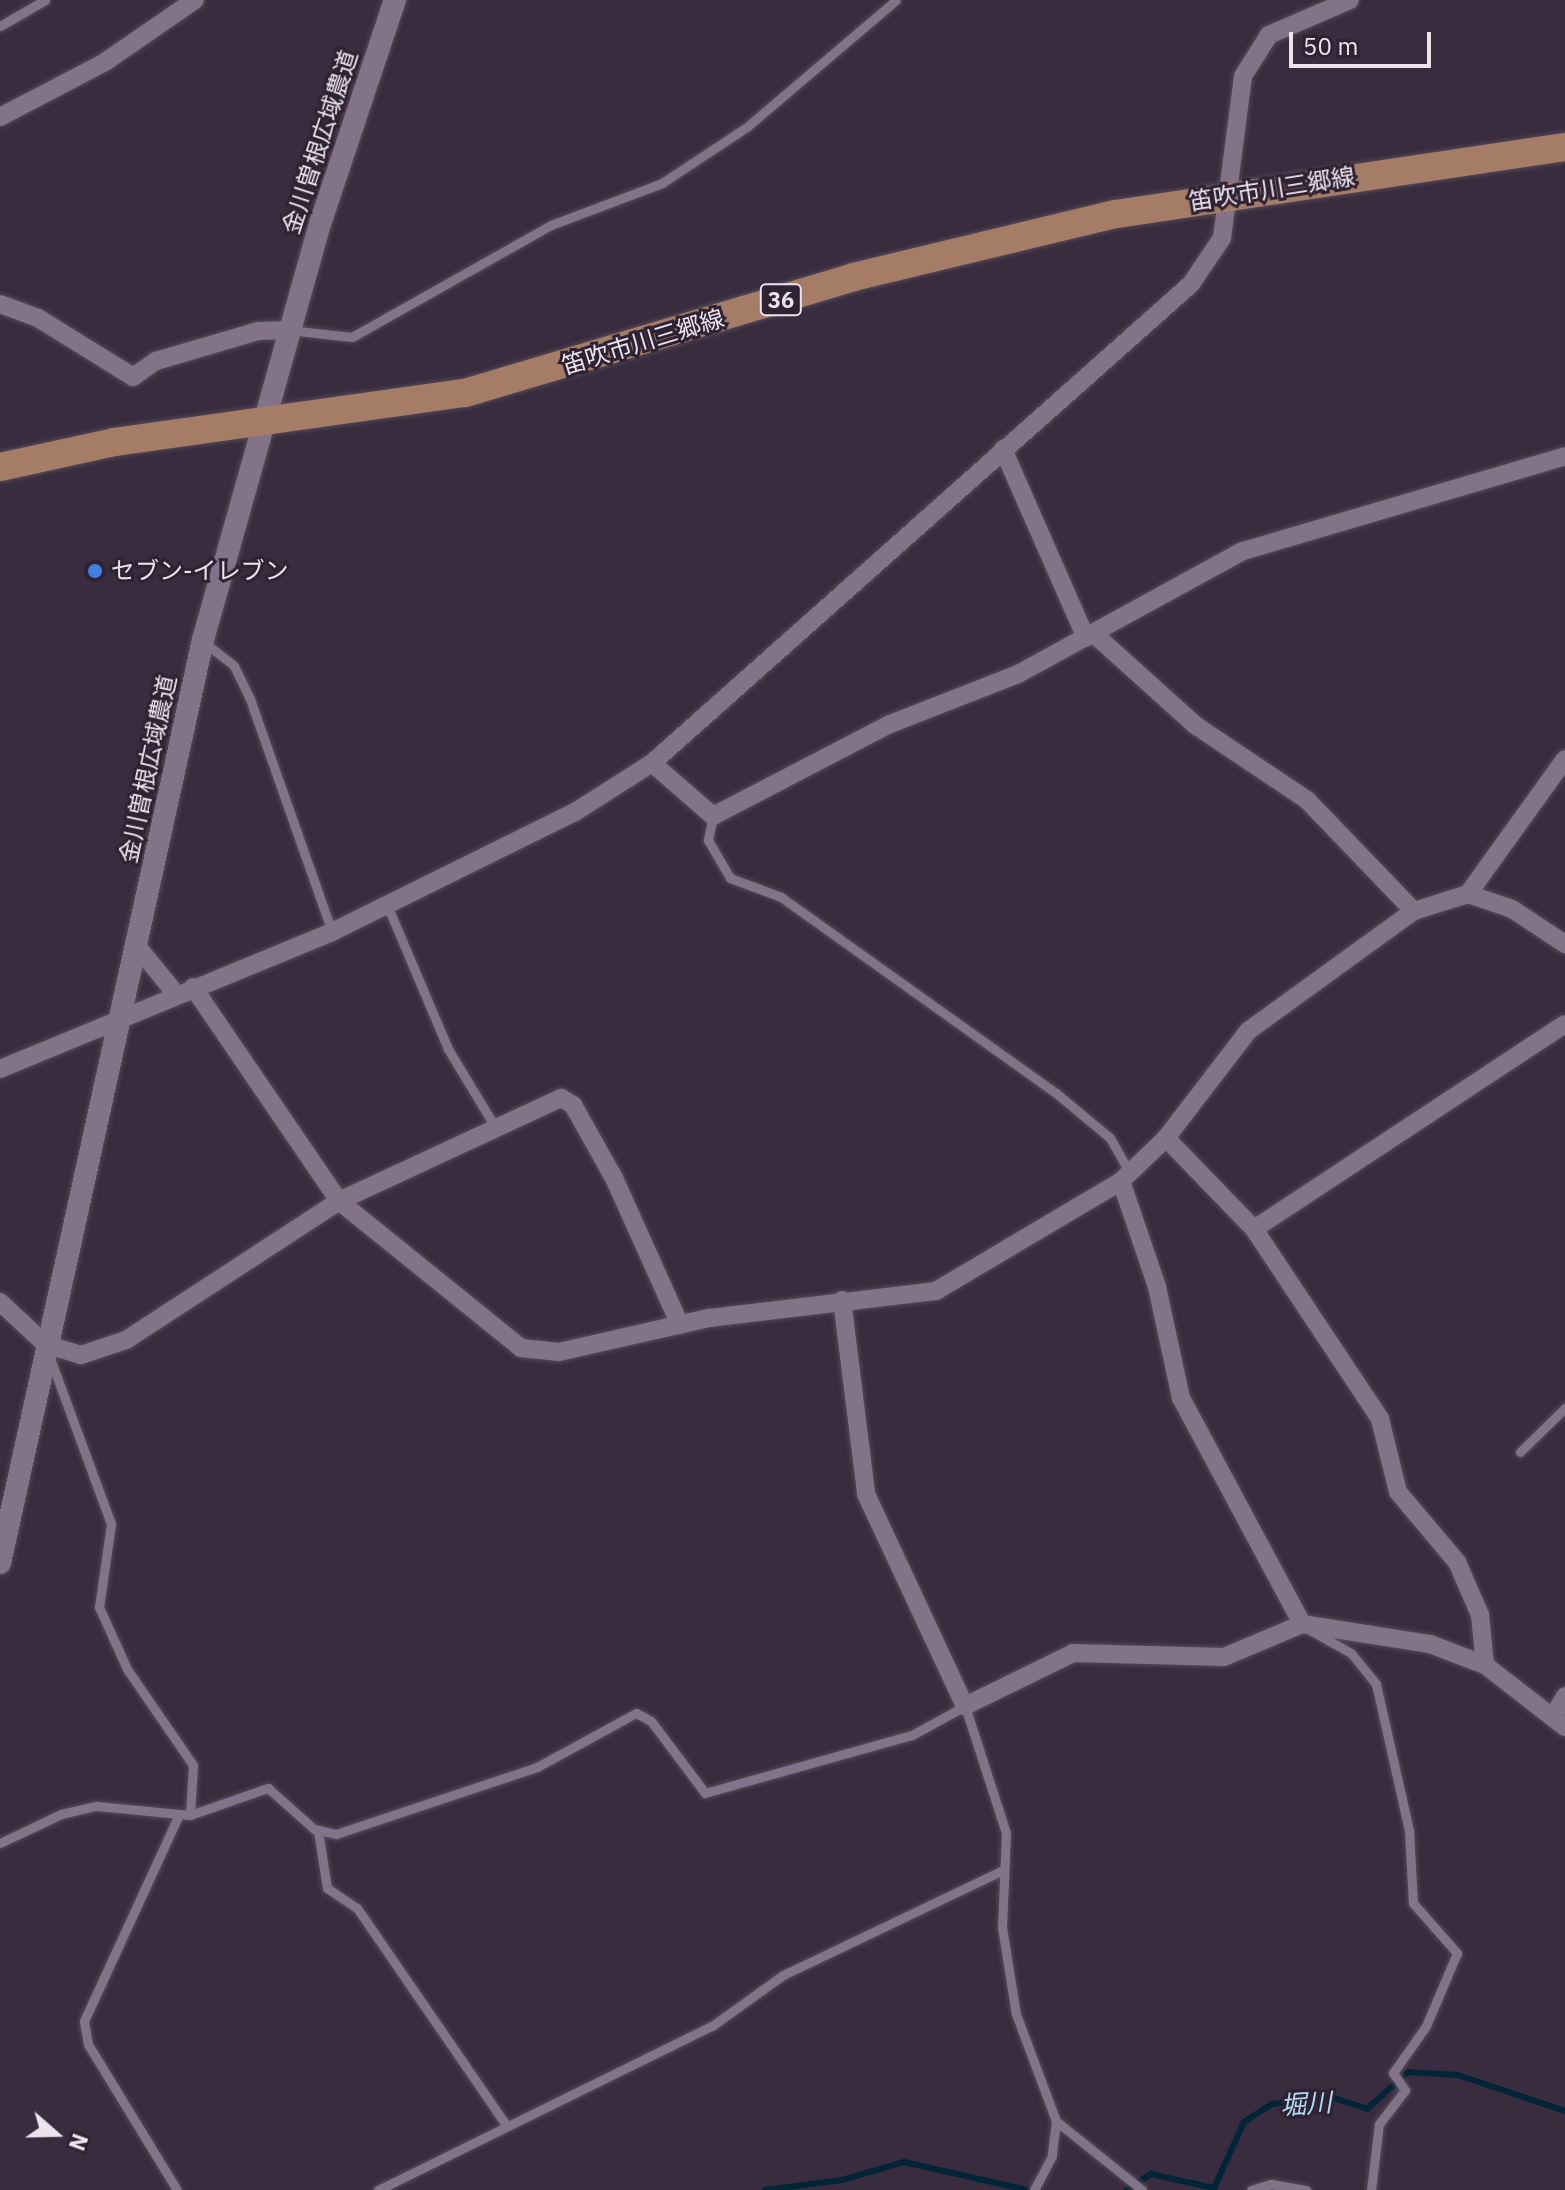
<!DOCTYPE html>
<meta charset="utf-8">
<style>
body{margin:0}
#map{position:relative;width:1565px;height:2190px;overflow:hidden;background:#392c3e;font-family:"IBM Plex Sans","Noto Sans JP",sans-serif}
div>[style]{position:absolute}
.stream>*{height:6px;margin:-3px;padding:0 3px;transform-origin:3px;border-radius:3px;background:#002537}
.roads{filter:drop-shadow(0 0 2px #554a59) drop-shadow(0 0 2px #554a59)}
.service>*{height:9px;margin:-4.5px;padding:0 4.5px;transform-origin:4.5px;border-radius:4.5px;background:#827388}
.minor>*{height:18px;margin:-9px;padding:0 9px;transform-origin:9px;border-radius:9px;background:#827388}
.tertiary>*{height:22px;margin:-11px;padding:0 11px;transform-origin:11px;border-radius:11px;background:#827388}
.primary>*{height:28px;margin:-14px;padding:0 14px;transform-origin:14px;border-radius:14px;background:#a57d66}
.dots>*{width:22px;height:22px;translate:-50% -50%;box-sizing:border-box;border:4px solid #2f2233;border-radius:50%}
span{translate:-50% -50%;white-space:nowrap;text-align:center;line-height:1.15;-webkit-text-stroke:6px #2f2233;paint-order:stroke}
.shield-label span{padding:2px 6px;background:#2f2233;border:2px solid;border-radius:6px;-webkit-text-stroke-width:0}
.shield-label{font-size:22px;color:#ebe3ee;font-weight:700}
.street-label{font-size:24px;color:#ebe3ee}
.poi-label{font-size:24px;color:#ebe3ee}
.left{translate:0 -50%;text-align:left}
.water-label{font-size:26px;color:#b0dcf5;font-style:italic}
.north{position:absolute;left:16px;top:2094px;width:80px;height:80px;-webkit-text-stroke:6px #2f2233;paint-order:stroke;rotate:110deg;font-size:22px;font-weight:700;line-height:32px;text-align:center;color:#ebe3ee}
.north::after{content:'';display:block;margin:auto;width:28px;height:36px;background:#ebe3ee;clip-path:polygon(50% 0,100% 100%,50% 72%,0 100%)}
.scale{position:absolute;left:1289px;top:32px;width:142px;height:36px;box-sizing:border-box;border:4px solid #ebe3ee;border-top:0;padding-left:10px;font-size:24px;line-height:28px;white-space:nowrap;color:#ebe3ee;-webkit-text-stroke:6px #2f2233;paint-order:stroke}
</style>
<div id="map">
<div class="stream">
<div style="left:765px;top:2190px;width:78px;rotate:-7.4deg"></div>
<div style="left:842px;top:2180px;width:65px;rotate:-16.2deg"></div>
<div style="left:904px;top:2162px;width:126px;rotate:12.8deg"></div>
<div style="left:1127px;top:2190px;width:29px;rotate:-34deg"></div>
<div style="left:1151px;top:2174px;width:65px;rotate:12.5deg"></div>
<div style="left:1214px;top:2188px;width:72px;rotate:-65.6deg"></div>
<div style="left:1244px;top:2122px;width:33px;rotate:-33deg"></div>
<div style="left:1272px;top:2104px;width:59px;rotate:-6.8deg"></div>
<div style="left:1331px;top:2097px;width:38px;rotate:18deg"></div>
<div style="left:1367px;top:2109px;width:55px;rotate:-42.1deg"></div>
<div style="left:1408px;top:2072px;width:50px;rotate:3.4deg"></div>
<div style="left:1458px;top:2075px;width:113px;rotate:18.6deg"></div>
</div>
<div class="roads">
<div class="service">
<div style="left:0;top:26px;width:52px;rotate:-30deg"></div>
<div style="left:289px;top:330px;width:63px;rotate:6.3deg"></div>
<div style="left:352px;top:337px;width:228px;rotate:-29.4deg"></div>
<div style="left:551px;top:225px;width:119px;rotate:-20.7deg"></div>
<div style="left:662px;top:183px;width:103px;rotate:-33.5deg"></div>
<div style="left:748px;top:126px;width:194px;rotate:-40.4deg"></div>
<div style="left:205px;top:643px;width:37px;rotate:38deg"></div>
<div style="left:234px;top:666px;width:37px;rotate:64deg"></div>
<div style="left:250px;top:699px;width:247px;rotate:70.6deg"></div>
<div style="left:713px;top:816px;width:25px;rotate:102deg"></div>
<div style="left:708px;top:840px;width:44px;rotate:59.9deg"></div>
<div style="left:730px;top:878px;width:54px;rotate:20.4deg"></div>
<div style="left:781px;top:897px;width:338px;rotate:35.5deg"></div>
<div style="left:1056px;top:1093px;width:70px;rotate:39.8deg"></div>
<div style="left:1110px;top:1138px;width:40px;rotate:60.3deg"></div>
<div style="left:387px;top:905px;width:156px;rotate:67deg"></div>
<div style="left:448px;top:1049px;width:95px;rotate:58.8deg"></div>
<div style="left:50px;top:1358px;width:177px;rotate:69.8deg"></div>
<div style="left:111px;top:1524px;width:84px;rotate:98.2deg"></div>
<div style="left:99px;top:1607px;width:68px;rotate:65.7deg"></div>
<div style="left:127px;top:1669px;width:116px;rotate:55.5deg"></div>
<div style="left:193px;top:1765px;width:50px;rotate:93.4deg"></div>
<div style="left:1520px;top:1452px;width:63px;rotate:-44.4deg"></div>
<div style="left:1308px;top:1629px;width:49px;rotate:29.2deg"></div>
<div style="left:1351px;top:1653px;width:40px;rotate:51deg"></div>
<div style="left:1376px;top:1684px;width:150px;rotate:77.3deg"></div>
<div style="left:1409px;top:1830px;width:73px;rotate:86.9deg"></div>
<div style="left:1413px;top:1903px;width:67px;rotate:48.7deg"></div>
<div style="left:1457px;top:1953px;width:79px;rotate:113deg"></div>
<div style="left:1426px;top:2026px;width:57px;rotate:125.1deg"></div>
<div style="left:1393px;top:2073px;width:21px;rotate:55deg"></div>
<div style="left:1405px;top:2090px;width:43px;rotate:127.4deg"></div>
<div style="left:1379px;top:2124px;width:66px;rotate:96.9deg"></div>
<div style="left:318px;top:1831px;width:58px;rotate:81deg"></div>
<div style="left:327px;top:1888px;width:36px;rotate:34deg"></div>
<div style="left:357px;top:1908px;width:263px;rotate:55.5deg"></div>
<div style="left:0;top:1843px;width:68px;rotate:-25.4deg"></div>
<div style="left:61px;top:1814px;width:37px;rotate:-13deg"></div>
<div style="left:97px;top:1806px;width:93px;rotate:5.5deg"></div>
<div style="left:190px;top:1815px;width:83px;rotate:-19.1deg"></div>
<div style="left:268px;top:1788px;width:62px;rotate:41.7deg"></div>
<div style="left:314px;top:1829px;width:23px;rotate:13deg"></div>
<div style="left:336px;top:1834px;width:212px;rotate:-18.4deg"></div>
<div style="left:537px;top:1767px;width:113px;rotate:-28.6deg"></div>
<div style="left:636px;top:1713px;width:17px;rotate:28deg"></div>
<div style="left:651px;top:1721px;width:90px;rotate:53.1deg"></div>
<div style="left:705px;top:1793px;width:215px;rotate:-15.7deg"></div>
<div style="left:912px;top:1735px;width:60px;rotate:-28.7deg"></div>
<div style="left:965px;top:1706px;width:133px;rotate:72.1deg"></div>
<div style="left:1006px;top:1833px;width:94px;rotate:92.4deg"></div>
<div style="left:1002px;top:1927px;width:88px;rotate:80.9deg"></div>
<div style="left:1016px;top:2014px;width:114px;rotate:69.5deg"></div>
<div style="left:1056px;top:2121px;width:35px;rotate:97deg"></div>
<div style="left:1052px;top:2156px;width:38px;rotate:118deg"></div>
<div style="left:1056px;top:2121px;width:110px;rotate:38.7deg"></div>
<div style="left:177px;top:2190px;width:171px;rotate:-121.4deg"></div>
<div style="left:88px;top:2044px;width:23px;rotate:-100deg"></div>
<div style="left:84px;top:2021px;width:228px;rotate:-65.3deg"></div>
<div style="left:378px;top:2190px;width:372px;rotate:-26.2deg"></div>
<div style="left:712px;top:2026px;width:87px;rotate:-35.7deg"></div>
<div style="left:783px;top:1975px;width:244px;rotate:-25.5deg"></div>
<div style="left:1251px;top:2190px;width:21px;rotate:-17deg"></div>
<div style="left:1271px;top:2184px;width:36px;rotate:10deg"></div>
</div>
<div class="minor">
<div style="left:0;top:117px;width:119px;rotate:-27.6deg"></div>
<div style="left:105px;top:62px;width:109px;rotate:-34.6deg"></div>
<div style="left:0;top:304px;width:40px;rotate:20.2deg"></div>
<div style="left:38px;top:318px;width:112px;rotate:31.8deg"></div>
<div style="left:133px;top:377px;width:28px;rotate:-35deg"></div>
<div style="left:156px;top:361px;width:106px;rotate:-16.4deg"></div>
<div style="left:258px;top:331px;width:31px;rotate:-2deg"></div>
<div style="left:1003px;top:449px;width:206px;rotate:66.3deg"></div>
<div style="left:1093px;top:633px;width:137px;rotate:42deg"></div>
<div style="left:1195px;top:725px;width:135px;rotate:33.8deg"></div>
<div style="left:1307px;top:800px;width:154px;rotate:46.1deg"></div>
<div style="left:652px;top:763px;width:81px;rotate:41deg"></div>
<div style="left:713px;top:816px;width:199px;rotate:-27.5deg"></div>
<div style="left:890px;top:724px;width:137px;rotate:-21.3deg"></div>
<div style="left:1018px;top:674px;width:256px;rotate:-28.7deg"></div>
<div style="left:1243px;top:551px;width:336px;rotate:-16.4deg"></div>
<div style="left:1468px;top:894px;width:46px;rotate:18.8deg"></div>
<div style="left:1512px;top:909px;width:64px;rotate:33.4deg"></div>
<div style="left:136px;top:945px;width:63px;rotate:50.8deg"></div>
<div style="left:193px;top:987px;width:259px;rotate:55.7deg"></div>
<div style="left:339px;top:1201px;width:234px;rotate:38.9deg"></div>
<div style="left:521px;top:1348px;width:38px;rotate:6deg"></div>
<div style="left:559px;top:1352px;width:154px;rotate:-12.8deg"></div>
<div style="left:709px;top:1318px;width:229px;rotate:-6.8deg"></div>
<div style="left:936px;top:1291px;width:215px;rotate:-30.7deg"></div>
<div style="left:1121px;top:1181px;width:62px;rotate:-43.7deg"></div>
<div style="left:1166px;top:1138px;width:135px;rotate:-52.5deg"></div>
<div style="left:1248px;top:1031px;width:205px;rotate:-35.9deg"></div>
<div style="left:1414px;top:911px;width:57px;rotate:-17.5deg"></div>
<div style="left:1468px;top:894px;width:166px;rotate:-54.3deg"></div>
<div style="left:0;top:1069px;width:359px;rotate:-22.4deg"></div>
<div style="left:332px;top:932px;width:271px;rotate:-26.3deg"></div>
<div style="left:575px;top:812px;width:91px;rotate:-32.5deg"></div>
<div style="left:652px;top:763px;width:721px;rotate:-41.63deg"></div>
<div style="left:1191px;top:284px;width:55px;rotate:-56deg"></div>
<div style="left:1222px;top:238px;width:163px;rotate:-82.6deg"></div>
<div style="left:1243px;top:76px;width:49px;rotate:-57.6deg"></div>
<div style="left:1269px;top:35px;width:88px;rotate:-23.4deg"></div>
<div style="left:1166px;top:1138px;width:127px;rotate:46deg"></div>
<div style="left:1254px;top:1229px;width:228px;rotate:56.4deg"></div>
<div style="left:1380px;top:1419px;width:75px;rotate:76.1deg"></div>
<div style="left:1398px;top:1492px;width:92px;rotate:49.9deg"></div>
<div style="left:1457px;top:1562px;width:58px;rotate:66.5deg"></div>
<div style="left:1480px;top:1615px;width:50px;rotate:84.3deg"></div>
<div style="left:1121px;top:1181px;width:112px;rotate:71.2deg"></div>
<div style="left:1157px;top:1287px;width:114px;rotate:77.8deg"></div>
<div style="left:1181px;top:1398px;width:256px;rotate:61.8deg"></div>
<div style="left:1254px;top:1229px;width:372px;rotate:-33.4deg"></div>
<div style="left:842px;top:1300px;width:195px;rotate:82.9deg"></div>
<div style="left:866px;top:1494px;width:234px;rotate:65deg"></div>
<div style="left:965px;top:1706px;width:120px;rotate:-26.1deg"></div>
<div style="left:1073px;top:1653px;width:151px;rotate:1.5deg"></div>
<div style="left:1224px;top:1657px;width:85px;rotate:-22.9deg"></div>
<div style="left:1302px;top:1624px;width:130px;rotate:8.9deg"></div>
<div style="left:1430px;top:1644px;width:59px;rotate:20.9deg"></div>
<div style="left:1485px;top:1665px;width:101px;rotate:37.8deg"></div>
<div style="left:0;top:1302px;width:62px;rotate:43deg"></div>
<div style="left:45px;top:1344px;width:38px;rotate:17deg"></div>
<div style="left:81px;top:1355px;width:47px;rotate:-18.4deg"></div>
<div style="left:126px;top:1340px;width:254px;rotate:-33.1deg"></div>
<div style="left:339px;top:1201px;width:245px;rotate:-24.9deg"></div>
<div style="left:561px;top:1098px;width:14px;rotate:30deg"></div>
<div style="left:573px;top:1105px;width:84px;rotate:60.7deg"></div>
<div style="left:614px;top:1178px;width:161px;rotate:65.8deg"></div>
<div style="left:1553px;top:1717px;width:24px;rotate:-60deg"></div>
</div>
<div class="tertiary">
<div style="left:0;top:1563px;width:945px;rotate:-77.6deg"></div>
<div style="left:203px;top:640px;width:438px;rotate:-74.3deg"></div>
<div style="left:322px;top:218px;width:230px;rotate:-71.5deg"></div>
</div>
<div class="primary">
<div style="left:0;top:467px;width:118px;rotate:-12.3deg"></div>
<div style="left:115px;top:442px;width:353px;rotate:-8deg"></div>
<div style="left:465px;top:393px;width:405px;rotate:-16.6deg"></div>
<div style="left:853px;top:277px;width:270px;rotate:-13.5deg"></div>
<div style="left:1116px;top:214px;width:454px;rotate:-8.5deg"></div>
</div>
</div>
<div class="dots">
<div style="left:95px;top:571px;background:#3f7fe0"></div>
</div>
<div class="shield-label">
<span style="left:781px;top:300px">36</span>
</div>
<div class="street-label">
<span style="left:320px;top:142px;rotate:-72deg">金川曽根広域農道</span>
<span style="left:1272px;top:189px;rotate:-9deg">笛吹市川三郷線</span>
<span style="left:643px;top:342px;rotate:-17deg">笛吹市川三郷線</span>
<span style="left:148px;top:769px;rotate:-78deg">金川曽根広域農道</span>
</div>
<div class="poi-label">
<span class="left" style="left:111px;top:571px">セブン-イレブン</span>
</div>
<div class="water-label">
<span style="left:1306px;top:2104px;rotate:-4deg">堀川</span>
</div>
<div class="north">N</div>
<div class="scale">50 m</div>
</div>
